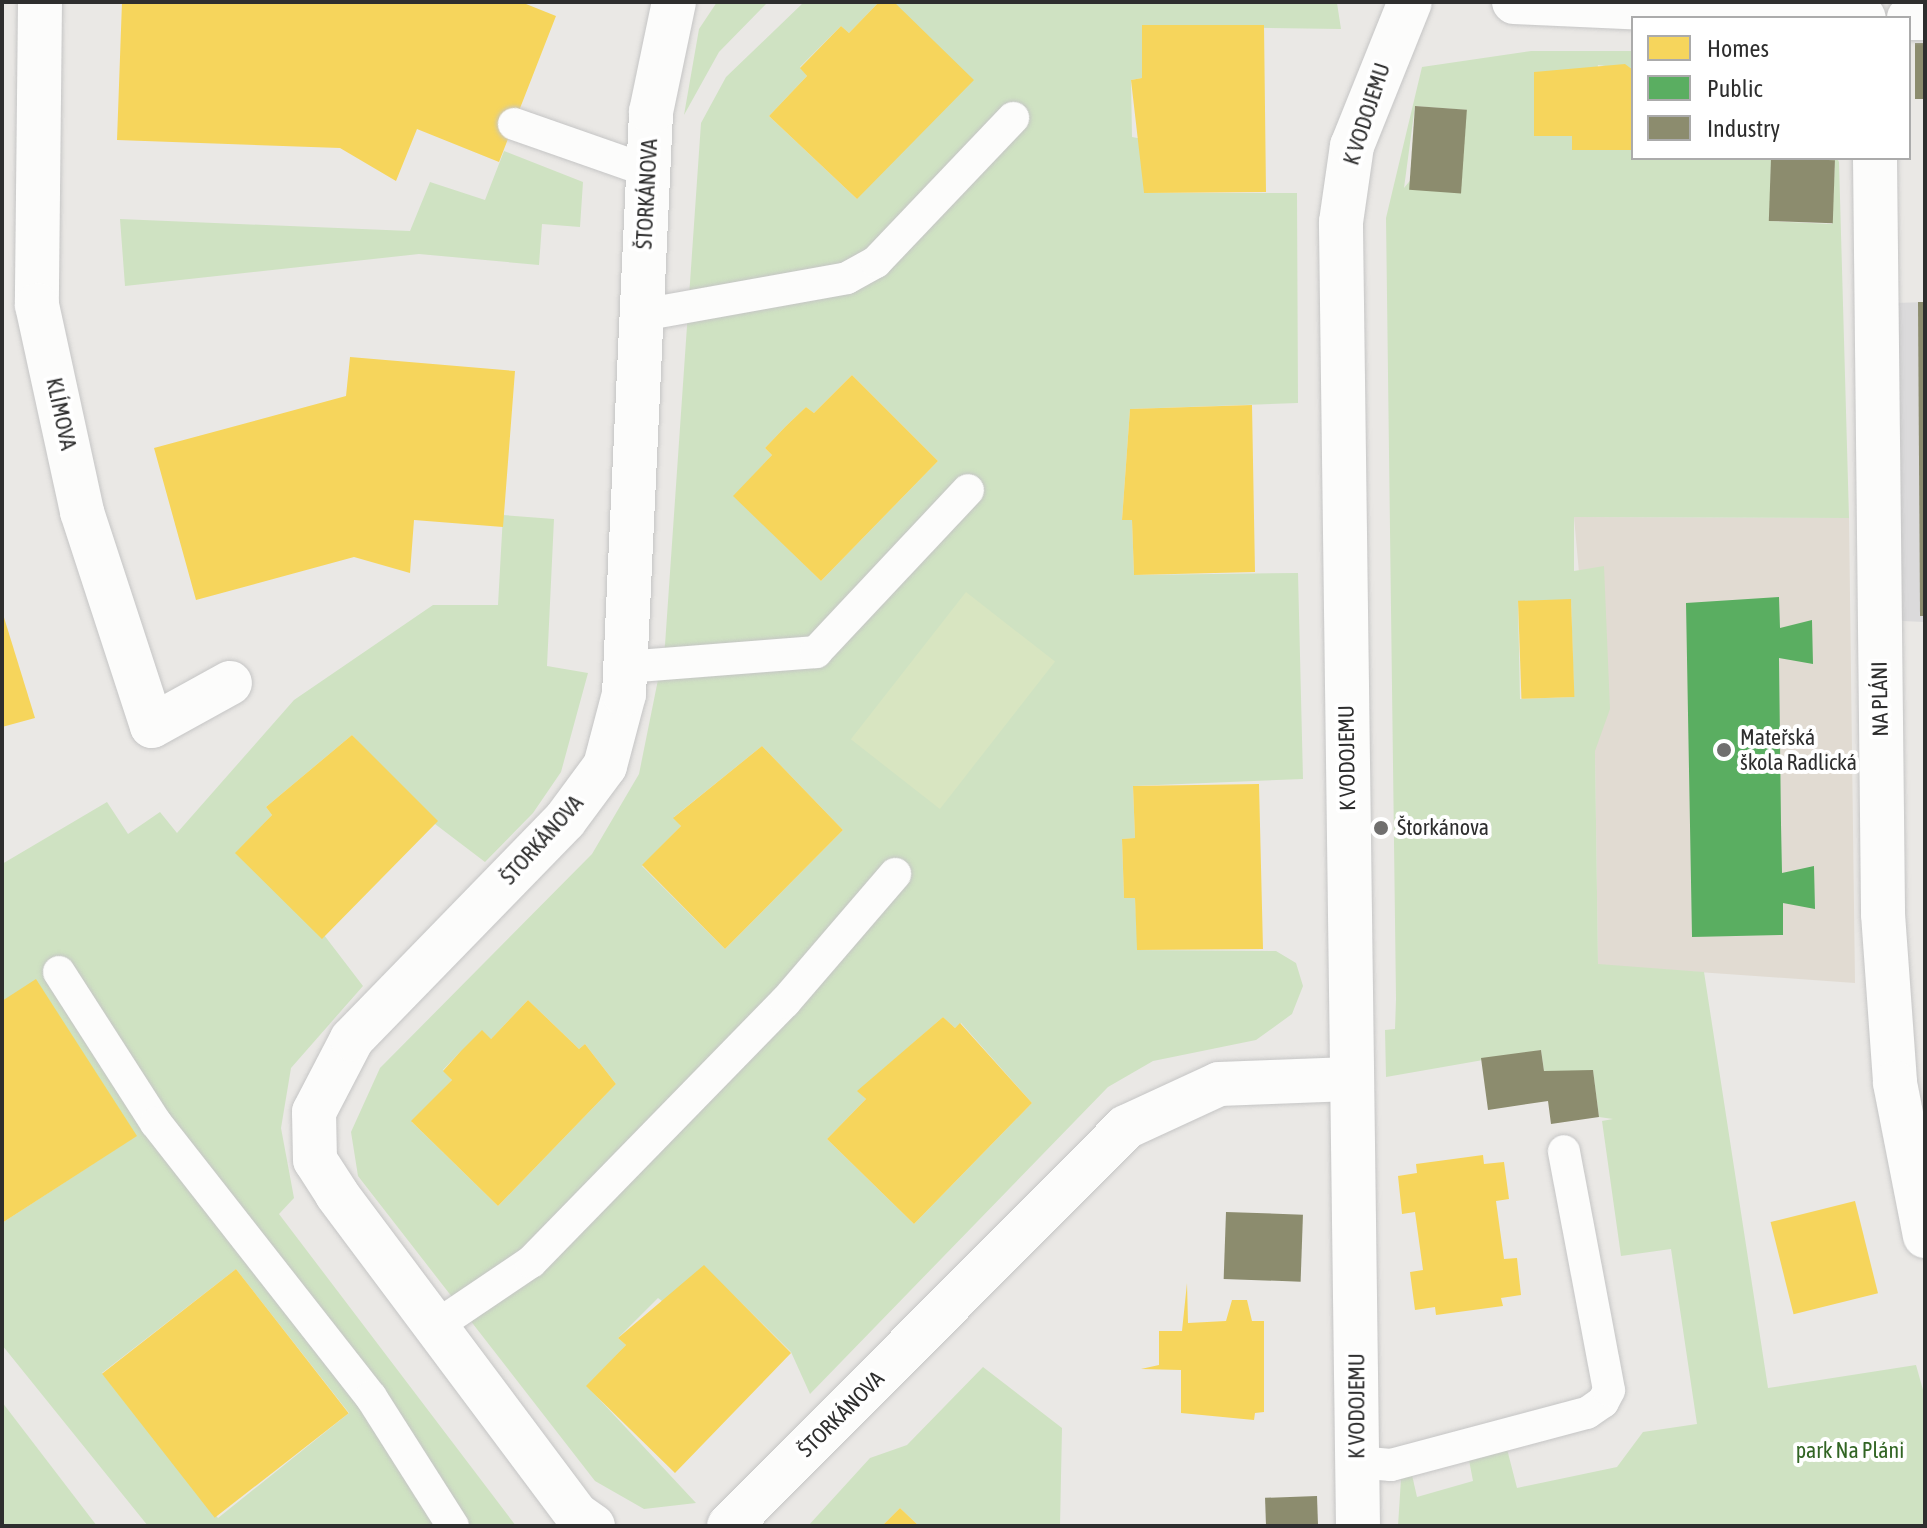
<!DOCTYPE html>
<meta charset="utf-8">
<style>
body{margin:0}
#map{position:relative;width:1927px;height:1528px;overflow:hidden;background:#eae8e5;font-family:"Asap Condensed",sans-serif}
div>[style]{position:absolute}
.industrial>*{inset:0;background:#dbdadb}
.education>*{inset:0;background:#e1dbd2}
.green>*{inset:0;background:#cfe2c2}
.pitch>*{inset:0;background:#d8e5c1;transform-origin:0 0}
.homes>*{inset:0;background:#f6d55c;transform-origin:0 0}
.public>*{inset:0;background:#5aae61}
.industry>*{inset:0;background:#8c8c6e;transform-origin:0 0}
.roads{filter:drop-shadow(0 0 2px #c5c5c5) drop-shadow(0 0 2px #c5c5c5)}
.lane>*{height:32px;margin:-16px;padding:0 16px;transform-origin:16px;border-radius:16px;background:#fcfcfb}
.street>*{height:44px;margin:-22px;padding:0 22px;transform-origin:22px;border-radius:22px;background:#fcfcfb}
.dots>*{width:22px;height:22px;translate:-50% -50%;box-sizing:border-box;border:4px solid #fff;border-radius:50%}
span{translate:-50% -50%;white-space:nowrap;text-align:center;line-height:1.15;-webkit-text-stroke:8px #fff;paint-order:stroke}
.street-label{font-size:22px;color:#2e2e2e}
.poi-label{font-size:22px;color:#2e2e2e}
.left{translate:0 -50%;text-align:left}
.park-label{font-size:22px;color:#326524}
.frame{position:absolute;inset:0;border:4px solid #2e2e2e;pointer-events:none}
.legend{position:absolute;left:1631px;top:16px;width:280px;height:144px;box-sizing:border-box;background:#fff;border:2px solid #ababab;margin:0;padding:10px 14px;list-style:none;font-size:24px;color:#2e2e2e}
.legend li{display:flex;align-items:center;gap:16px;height:40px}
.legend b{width:40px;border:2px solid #ababab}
</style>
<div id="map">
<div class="industrial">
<div style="clip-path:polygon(1925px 302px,1925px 622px,1902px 621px,1896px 303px)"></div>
</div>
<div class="education">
<div style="clip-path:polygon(1574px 517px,1849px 518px,1855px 983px,1598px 965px,1595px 751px)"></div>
</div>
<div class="green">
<div style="clip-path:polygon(717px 2px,768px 2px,719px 52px,684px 115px,699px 29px)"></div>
<div style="clip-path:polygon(evenodd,804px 2px,879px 2px,849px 33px,841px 26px,800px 67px,807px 76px,769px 116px,857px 199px,894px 2px,1337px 3px,1341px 29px,1142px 26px,1142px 78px,1131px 80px,1132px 137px,1143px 139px,1144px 193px,1297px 193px,1298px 403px,1130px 409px,1122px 520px,1132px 520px,1134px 575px,1298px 573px,1303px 779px,1133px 786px,1135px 838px,1122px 839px,1124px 898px,1135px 898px,1138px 950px,1276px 951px,1296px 963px,1303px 986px,1292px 1014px,1256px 1040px,1153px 1061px,1108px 1087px,810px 1394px,791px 1352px,704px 1266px,666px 1304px,658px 1298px,618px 1338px,626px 1345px,587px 1386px,696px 1503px,644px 1509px,595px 1481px,358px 1176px,351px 1132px,380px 1068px,592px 854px,639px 774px,665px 645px,701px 123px,726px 77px,804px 2px,852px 375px,938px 461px,821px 581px,734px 496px,772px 455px,765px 448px,786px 426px,806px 407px,814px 413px,852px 375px,804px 2px,762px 746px,843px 830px,725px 949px,642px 866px,681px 826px,674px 817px,762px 746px,804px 2px,528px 1000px,579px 1049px,585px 1044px,616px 1084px,498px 1206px,412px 1122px,452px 1080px,443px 1070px,460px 1052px,491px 1039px,528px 1000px,804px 2px,943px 1017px,955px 1028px,961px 1023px,1032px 1103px,914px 1224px,827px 1139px,866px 1099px,858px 1091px,943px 1017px)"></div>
<div style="clip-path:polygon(evenodd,1531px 51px,1633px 51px,1633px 70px,1598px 65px,1597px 71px,1534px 72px,1534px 136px,1572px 136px,1633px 150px,1633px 158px,1771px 158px,1770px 221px,1832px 224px,1835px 161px,1787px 158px,1837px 158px,1839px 162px,1849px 518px,1574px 517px,1574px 571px,1604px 566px,1610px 709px,1595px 751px,1598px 964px,1704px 972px,1768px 1388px,1916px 1365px,1925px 1397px,1925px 1526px,1398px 1526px,1401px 1479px,1412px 1475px,1417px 1497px,1473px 1481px,1469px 1460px,1507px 1449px,1517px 1488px,1617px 1467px,1643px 1432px,1697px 1424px,1671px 1249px,1621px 1256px,1602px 1121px,1613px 1119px,1599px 1117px,1593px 1071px,1544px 1071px,1541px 1050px,1386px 1077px,1385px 1030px,1395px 1029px,1396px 999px,1386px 218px,1422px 67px,1531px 51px,1415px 106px,1467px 110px,1404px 188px,1415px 106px,1531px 51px,1571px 600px,1574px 697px,1520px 699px,1518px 602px,1571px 600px)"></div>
<div style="clip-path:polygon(504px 151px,583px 182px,580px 227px,542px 224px,539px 265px,419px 254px,125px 286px,120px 219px,410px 231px,430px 182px,485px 200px)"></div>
<div style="clip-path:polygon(evenodd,503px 515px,554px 519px,547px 666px,588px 673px,561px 772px,533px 813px,485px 862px,435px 824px,352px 735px,266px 807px,272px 815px,236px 853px,324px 935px,363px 986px,291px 1068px,281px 1128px,294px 1198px,279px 1214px,516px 1526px,148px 1526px,2px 1345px,2px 1223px,136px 1136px,2px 1001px,2px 864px,107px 802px,128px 834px,160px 812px,177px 833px,294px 700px,433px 605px,498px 605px,503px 515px,236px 1269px,349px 1413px,218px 1518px,102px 1373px,236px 1269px)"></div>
<div style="clip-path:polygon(983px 1367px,1062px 1428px,1060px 1526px,919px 1526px,900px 1508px,882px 1526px,808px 1526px,870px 1458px,907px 1445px)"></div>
<div style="clip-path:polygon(2px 1402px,97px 1526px,2px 1526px)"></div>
</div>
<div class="pitch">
<div style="left:966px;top:592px;width:113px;height:187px;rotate:38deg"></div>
</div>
<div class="homes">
<div style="clip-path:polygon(122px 2px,521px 2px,556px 16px,499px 162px,417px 129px,396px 181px,340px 148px,117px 140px)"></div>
<div style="clip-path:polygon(879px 2px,894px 2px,974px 80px,857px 199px,769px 116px,807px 76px,800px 68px,841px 26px,849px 33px)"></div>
<div style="clip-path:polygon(1142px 25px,1264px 25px,1266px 192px,1144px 193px,1131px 80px,1142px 78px)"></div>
<div style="clip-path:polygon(1625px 64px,1633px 70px,1633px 150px,1572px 150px,1572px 136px,1534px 136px,1534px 72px)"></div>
<div style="clip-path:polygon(350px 357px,515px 371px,503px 527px,414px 520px,410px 573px,354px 557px,196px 600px,154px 448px,346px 396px)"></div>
<div style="clip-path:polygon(852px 375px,938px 461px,821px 581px,733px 496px,772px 455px,765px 448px,786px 426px,806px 407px,814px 413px)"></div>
<div style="clip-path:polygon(1252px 405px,1255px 572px,1134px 575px,1132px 520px,1122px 520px,1130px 409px)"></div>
<div style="left:1571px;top:599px;width:98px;height:53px;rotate:88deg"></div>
<div style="clip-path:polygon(2px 611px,35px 718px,2px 727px)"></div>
<div style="clip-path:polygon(352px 735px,438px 821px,322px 939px,235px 853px,272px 815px,266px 807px)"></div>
<div style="clip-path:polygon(762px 746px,843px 830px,725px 949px,642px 865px,681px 826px,673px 818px)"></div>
<div style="clip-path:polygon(1259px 784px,1263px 949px,1137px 950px,1135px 898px,1124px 898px,1122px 839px,1135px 838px,1133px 786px)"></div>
<div style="clip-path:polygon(36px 979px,137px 1136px,2px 1223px,2px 1001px)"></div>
<div style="clip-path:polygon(528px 1000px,579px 1049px,585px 1044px,616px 1084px,498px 1206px,411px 1121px,452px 1080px,443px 1071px,460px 1052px,482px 1030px,491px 1039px)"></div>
<div style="clip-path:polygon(943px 1017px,955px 1028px,960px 1023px,1032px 1103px,914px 1224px,827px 1139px,866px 1099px,857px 1091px)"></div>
<div style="clip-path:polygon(1483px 1155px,1484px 1164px,1504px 1162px,1509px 1199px,1496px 1201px,1504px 1259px,1517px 1258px,1521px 1295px,1501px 1298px,1503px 1306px,1436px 1315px,1435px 1307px,1415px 1310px,1410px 1272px,1423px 1270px,1415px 1212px,1402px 1214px,1398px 1176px,1417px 1173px,1416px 1164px)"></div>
<div style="left:1855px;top:1201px;width:95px;height:87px;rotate:76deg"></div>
<div style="clip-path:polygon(704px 1265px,791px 1353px,675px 1473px,586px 1386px,626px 1345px,618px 1338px)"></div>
<div style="left:236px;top:1269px;width:183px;height:170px;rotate:52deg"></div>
<div style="clip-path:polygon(1187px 1283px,1188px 1323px,1226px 1321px,1232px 1300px,1247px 1300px,1252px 1321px,1264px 1321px,1264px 1412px,1255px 1413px,1254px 1420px,1181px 1413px,1181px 1370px,1141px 1369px,1159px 1365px,1159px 1331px,1182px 1331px)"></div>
<div style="clip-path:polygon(900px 1508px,919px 1526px,882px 1526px)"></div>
</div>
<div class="public">
<div style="clip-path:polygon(1779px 597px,1780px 628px,1812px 620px,1813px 664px,1779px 658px,1781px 824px,1782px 873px,1814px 866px,1815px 909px,1783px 903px,1783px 935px,1692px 937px,1686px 603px)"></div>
</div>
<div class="industry">
<div style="left:1915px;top:43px;width:10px;height:56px"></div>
<div style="left:1415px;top:106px;width:52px;height:84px;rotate:4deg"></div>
<div style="left:1771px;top:158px;width:64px;height:63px;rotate:2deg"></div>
<div style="clip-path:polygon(1918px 302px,1925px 302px,1925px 616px,1920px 616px)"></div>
<div style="clip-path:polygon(1541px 1050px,1544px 1071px,1593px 1070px,1599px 1117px,1551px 1124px,1548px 1101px,1488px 1110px,1481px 1058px)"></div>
<div style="left:1226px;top:1212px;width:77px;height:67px;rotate:2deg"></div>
<div style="left:1317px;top:1496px;width:30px;height:52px;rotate:88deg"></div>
</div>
<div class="roads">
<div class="lane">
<div style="left:514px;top:124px;width:142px;rotate:19.3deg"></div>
<div style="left:642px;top:315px;width:208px;rotate:-10.2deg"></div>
<div style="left:847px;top:278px;width:33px;rotate:-29deg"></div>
<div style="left:876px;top:262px;width:199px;rotate:-46.4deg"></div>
<div style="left:625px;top:667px;width:192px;rotate:-4.5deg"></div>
<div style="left:816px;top:652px;width:222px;rotate:-46.8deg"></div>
<div style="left:59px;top:972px;width:179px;rotate:57.3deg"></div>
<div style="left:156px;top:1123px;width:348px;rotate:51.9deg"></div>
<div style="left:371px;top:1397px;width:153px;rotate:57.6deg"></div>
<div style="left:433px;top:1328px;width:118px;rotate:-34deg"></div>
<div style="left:531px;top:1262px;width:363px;rotate:-45.7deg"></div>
<div style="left:785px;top:1002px;width:169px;rotate:-49.3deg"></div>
<div style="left:1357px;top:1462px;width:34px;rotate:5deg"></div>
<div style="left:1391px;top:1465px;width:203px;rotate:-14.9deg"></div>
<div style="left:1587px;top:1413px;width:19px;rotate:-35deg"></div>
<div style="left:1603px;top:1402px;width:13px;rotate:-63deg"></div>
<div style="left:1609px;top:1390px;width:243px;rotate:-100.7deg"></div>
</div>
<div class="street">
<div style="left:40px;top:2px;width:303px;rotate:90.6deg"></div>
<div style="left:37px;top:305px;width:212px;rotate:77.7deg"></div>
<div style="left:82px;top:512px;width:225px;rotate:71.9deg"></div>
<div style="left:152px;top:726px;width:89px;rotate:-28.9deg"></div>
<div style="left:1514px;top:2px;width:350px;rotate:2.6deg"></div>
<div style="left:1909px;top:18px;width:16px"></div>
<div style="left:1875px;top:158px;width:756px;rotate:89.39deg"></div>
<div style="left:1883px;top:914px;width:169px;rotate:85.9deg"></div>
<div style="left:1895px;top:1083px;width:156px;rotate:78.9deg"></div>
<div style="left:593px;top:1526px;width:21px;rotate:-145deg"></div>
<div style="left:576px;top:1514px;width:399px;rotate:-126.8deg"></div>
<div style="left:337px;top:1194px;width:40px;rotate:-122.9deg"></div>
<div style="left:315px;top:1160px;width:48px;rotate:-91.2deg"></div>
<div style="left:314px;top:1112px;width:82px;rotate:-62.5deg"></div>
<div style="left:352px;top:1039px;width:305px;rotate:-45.8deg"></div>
<div style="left:565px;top:820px;width:67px;rotate:-53.5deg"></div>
<div style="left:605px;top:766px;width:74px;rotate:-75.2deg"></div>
<div style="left:624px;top:694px;width:583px;rotate:-87.34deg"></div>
<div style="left:651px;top:112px;width:112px;rotate:-78.2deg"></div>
<div style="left:729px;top:1526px;width:563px;rotate:-45.14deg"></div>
<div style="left:1126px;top:1127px;width:102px;rotate:-24.8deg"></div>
<div style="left:1219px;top:1084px;width:131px;rotate:-2.2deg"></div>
<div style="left:1358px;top:1526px;width:1304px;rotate:-90.75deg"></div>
<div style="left:1341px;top:222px;width:77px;rotate:-81.8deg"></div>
<div style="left:1352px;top:146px;width:155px;rotate:-68.1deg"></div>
</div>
</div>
<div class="dots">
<div style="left:1724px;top:750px;background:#706f6e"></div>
<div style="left:1381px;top:828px;background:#706f6e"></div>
</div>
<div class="street-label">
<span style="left:1367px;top:114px;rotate:-72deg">K VODOJEMU</span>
<span style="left:647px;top:194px;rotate:-87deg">ŠTORKÁNOVA</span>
<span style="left:61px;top:414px;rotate:78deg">KLÍMOVA</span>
<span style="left:1880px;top:699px;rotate:-91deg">NA PLÁNI</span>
<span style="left:1347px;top:758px;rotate:-91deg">K VODOJEMU</span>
<span style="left:542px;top:840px;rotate:-48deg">ŠTORKÁNOVA</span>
<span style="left:1357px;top:1406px;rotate:-90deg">K VODOJEMU</span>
<span style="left:841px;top:1414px;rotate:-45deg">ŠTORKÁNOVA</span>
</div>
<div class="poi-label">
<span class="left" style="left:1740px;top:750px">Mateřská<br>škola Radlická</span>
<span class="left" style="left:1397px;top:828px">Štorkánova</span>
</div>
<div class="park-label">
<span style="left:1850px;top:1451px">park Na Pláni</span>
</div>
<div class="frame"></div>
<ul class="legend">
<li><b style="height:22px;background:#f6d55c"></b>Homes</li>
<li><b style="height:22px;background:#5aae61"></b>Public</li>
<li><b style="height:22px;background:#8c8c6e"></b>Industry</li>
</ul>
</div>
